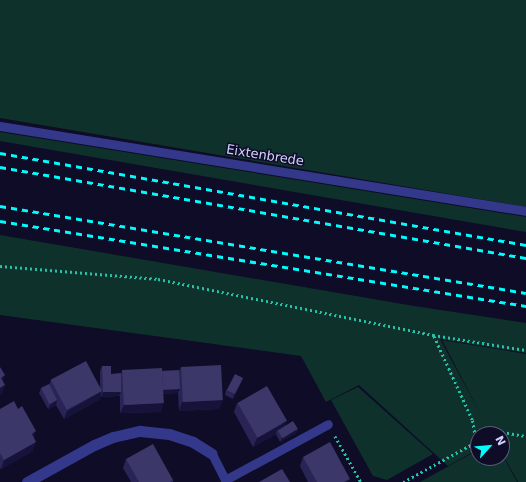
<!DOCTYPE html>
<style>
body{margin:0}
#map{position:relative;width:526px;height:482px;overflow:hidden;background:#0e0c26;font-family:"DejaVu Sans",sans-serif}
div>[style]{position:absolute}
.green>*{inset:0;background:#0f312c}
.path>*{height:2.5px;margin-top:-1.25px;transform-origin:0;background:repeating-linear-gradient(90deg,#23c2a9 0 2px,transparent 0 5px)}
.service>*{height:9px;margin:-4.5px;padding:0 4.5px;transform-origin:4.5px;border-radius:4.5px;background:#33388a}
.minor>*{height:11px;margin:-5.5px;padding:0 5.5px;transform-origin:5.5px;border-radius:5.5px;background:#33388a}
.rail>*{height:3px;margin-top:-1.5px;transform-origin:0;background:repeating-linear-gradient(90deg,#00fcfd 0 6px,transparent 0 11px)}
.wall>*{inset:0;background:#292456}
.shaded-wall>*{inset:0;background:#16133b}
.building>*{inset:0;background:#3b3768;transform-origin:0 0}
span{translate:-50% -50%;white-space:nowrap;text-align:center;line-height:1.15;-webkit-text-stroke:3px #0e0c26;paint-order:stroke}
.street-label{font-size:13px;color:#d2d2ff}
.north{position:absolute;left:470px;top:426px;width:40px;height:40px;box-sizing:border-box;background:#0e0c26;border:1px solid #5c5b7d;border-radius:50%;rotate:63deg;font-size:11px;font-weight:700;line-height:16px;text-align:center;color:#d2d2ff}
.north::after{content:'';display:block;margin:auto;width:14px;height:18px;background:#00fcfd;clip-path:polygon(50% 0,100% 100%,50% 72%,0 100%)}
</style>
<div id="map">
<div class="green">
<div style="clip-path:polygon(0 0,526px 0,526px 207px,0 118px)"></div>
<div style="clip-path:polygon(0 132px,526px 217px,526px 232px,0 141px)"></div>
<div style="clip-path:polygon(0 235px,414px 306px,526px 323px,526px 353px,440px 339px,481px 415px,442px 340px,526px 354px,526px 482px,518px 482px,502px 453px,502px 434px,478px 434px,478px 449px,448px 466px,359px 385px,326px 402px,301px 356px,0 315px)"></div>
<div style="clip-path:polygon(358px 387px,433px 454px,387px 480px,373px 476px,331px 400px)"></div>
<div style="clip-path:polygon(478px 450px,478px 458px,502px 458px,502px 454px,517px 482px,420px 482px)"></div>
</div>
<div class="path">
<div style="left:0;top:266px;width:159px;rotate:4.7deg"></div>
<div style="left:158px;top:279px;width:281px;rotate:11.5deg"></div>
<div style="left:433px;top:335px;width:94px;rotate:9.2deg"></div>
<div style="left:490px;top:434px;width:8px;rotate:-23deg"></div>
<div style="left:497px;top:431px;width:29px;rotate:10deg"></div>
<div style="left:335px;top:436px;width:53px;rotate:60.5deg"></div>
<div style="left:403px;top:482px;width:83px;rotate:-28.7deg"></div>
<div style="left:476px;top:442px;width:22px;rotate:-100deg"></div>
<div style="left:472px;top:420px;width:94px;rotate:-114.6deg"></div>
</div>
<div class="service">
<div style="left:0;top:126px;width:533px;rotate:9.18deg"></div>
<div style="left:212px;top:454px;width:29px;rotate:63deg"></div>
<div style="left:225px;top:480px;width:117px;rotate:-28.5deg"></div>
</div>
<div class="minor">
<div style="left:27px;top:482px;width:77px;rotate:-28.9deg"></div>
<div style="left:94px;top:445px;width:21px;rotate:-23deg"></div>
<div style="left:113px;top:437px;width:28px;rotate:-13deg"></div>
<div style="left:140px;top:431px;width:29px;rotate:6deg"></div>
<div style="left:169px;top:434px;width:25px;rotate:18deg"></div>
<div style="left:193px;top:442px;width:22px;rotate:32deg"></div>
</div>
<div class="rail">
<div style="left:0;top:153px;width:534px;rotate:9.92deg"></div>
<div style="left:0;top:167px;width:534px;rotate:9.82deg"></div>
<div style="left:0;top:206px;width:533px;rotate:9.39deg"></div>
<div style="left:0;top:221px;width:533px;rotate:9.18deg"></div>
</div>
<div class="wall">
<div style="clip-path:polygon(102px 366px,111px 374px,121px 375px,122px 370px,179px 371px,181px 367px,223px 400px,219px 409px,179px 411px,178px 393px,163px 394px,161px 412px,120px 413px,120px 396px,119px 396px,101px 397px,101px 395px,99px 400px,64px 419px,56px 405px,48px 409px,39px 393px,41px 388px,49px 385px,51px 380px,100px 387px,100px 371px)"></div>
<div style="clip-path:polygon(243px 378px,241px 383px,233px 399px,225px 395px,226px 390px)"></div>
<div style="clip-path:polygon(237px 403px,285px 425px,298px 429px,296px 433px,280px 442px,276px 434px,253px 447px,234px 412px)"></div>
<div style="clip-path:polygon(0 409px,34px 438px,33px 451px,1px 469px,0 468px)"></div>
<div style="clip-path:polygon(303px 457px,349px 482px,308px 482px,300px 466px)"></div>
<div style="clip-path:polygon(126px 459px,173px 480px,173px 482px,131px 482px,123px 468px)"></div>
</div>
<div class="shaded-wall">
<div style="clip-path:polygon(5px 375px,2px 384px,1px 378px)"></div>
<div style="clip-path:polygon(243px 378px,241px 383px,233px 399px,234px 394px)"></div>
<div style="clip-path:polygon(5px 385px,2px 394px,0 395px,0 388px)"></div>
<div style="clip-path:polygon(180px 389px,178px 393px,160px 394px,162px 390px)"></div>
<div style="clip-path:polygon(102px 391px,99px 400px,64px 419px,67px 411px)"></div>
<div style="clip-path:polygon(103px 392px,121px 392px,119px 396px,101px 397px)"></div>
<div style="clip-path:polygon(57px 400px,56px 405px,48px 409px,50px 405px)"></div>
<div style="clip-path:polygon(223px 400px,219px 409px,179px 411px,182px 402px)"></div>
<div style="clip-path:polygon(164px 403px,161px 412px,120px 413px,124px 405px)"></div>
<div style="clip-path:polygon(287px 421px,284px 430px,277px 430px,276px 434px,253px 447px,257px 438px)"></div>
<div style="clip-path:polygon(298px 429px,296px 433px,280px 442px,282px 438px)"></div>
<div style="clip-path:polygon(36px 431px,33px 440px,32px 434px)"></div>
<div style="clip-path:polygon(36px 442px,33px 451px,1px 469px,4px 460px)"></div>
<div style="clip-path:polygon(350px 479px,349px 482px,344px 482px)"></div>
</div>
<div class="building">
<div style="left:86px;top:361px;width:34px;height:40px;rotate:62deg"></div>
<div style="left:221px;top:365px;width:35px;height:40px;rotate:87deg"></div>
<div style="clip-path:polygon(102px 366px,111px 366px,111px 374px,121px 373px,121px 392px,103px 392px)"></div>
<div style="clip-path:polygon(0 367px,5px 375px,1px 378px,5px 385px,0 388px)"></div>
<div style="left:162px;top:368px;width:35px;height:40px;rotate:87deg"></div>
<div style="left:179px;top:370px;width:19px;height:17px;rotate:87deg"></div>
<div style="left:235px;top:374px;width:9px;height:18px;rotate:27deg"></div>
<div style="left:49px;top:384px;width:18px;height:9px;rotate:63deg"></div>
<div style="left:267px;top:386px;width:40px;height:34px;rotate:60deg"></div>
<div style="clip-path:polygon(14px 401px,18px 409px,22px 406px,36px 431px,32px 434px,36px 442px,4px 460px,0 453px,0 409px)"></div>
<div style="left:293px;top:421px;width:9px;height:18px;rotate:58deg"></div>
<div style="clip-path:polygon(330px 442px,350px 479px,344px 482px,317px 482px,303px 457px)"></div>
<div style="clip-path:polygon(153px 444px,173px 480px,170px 482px,139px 482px,126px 459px)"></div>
<div style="clip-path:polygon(282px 469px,290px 482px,259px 482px)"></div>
</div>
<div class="street-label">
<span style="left:265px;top:156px;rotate:9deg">Eixtenbrede</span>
</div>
<div class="north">N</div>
</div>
